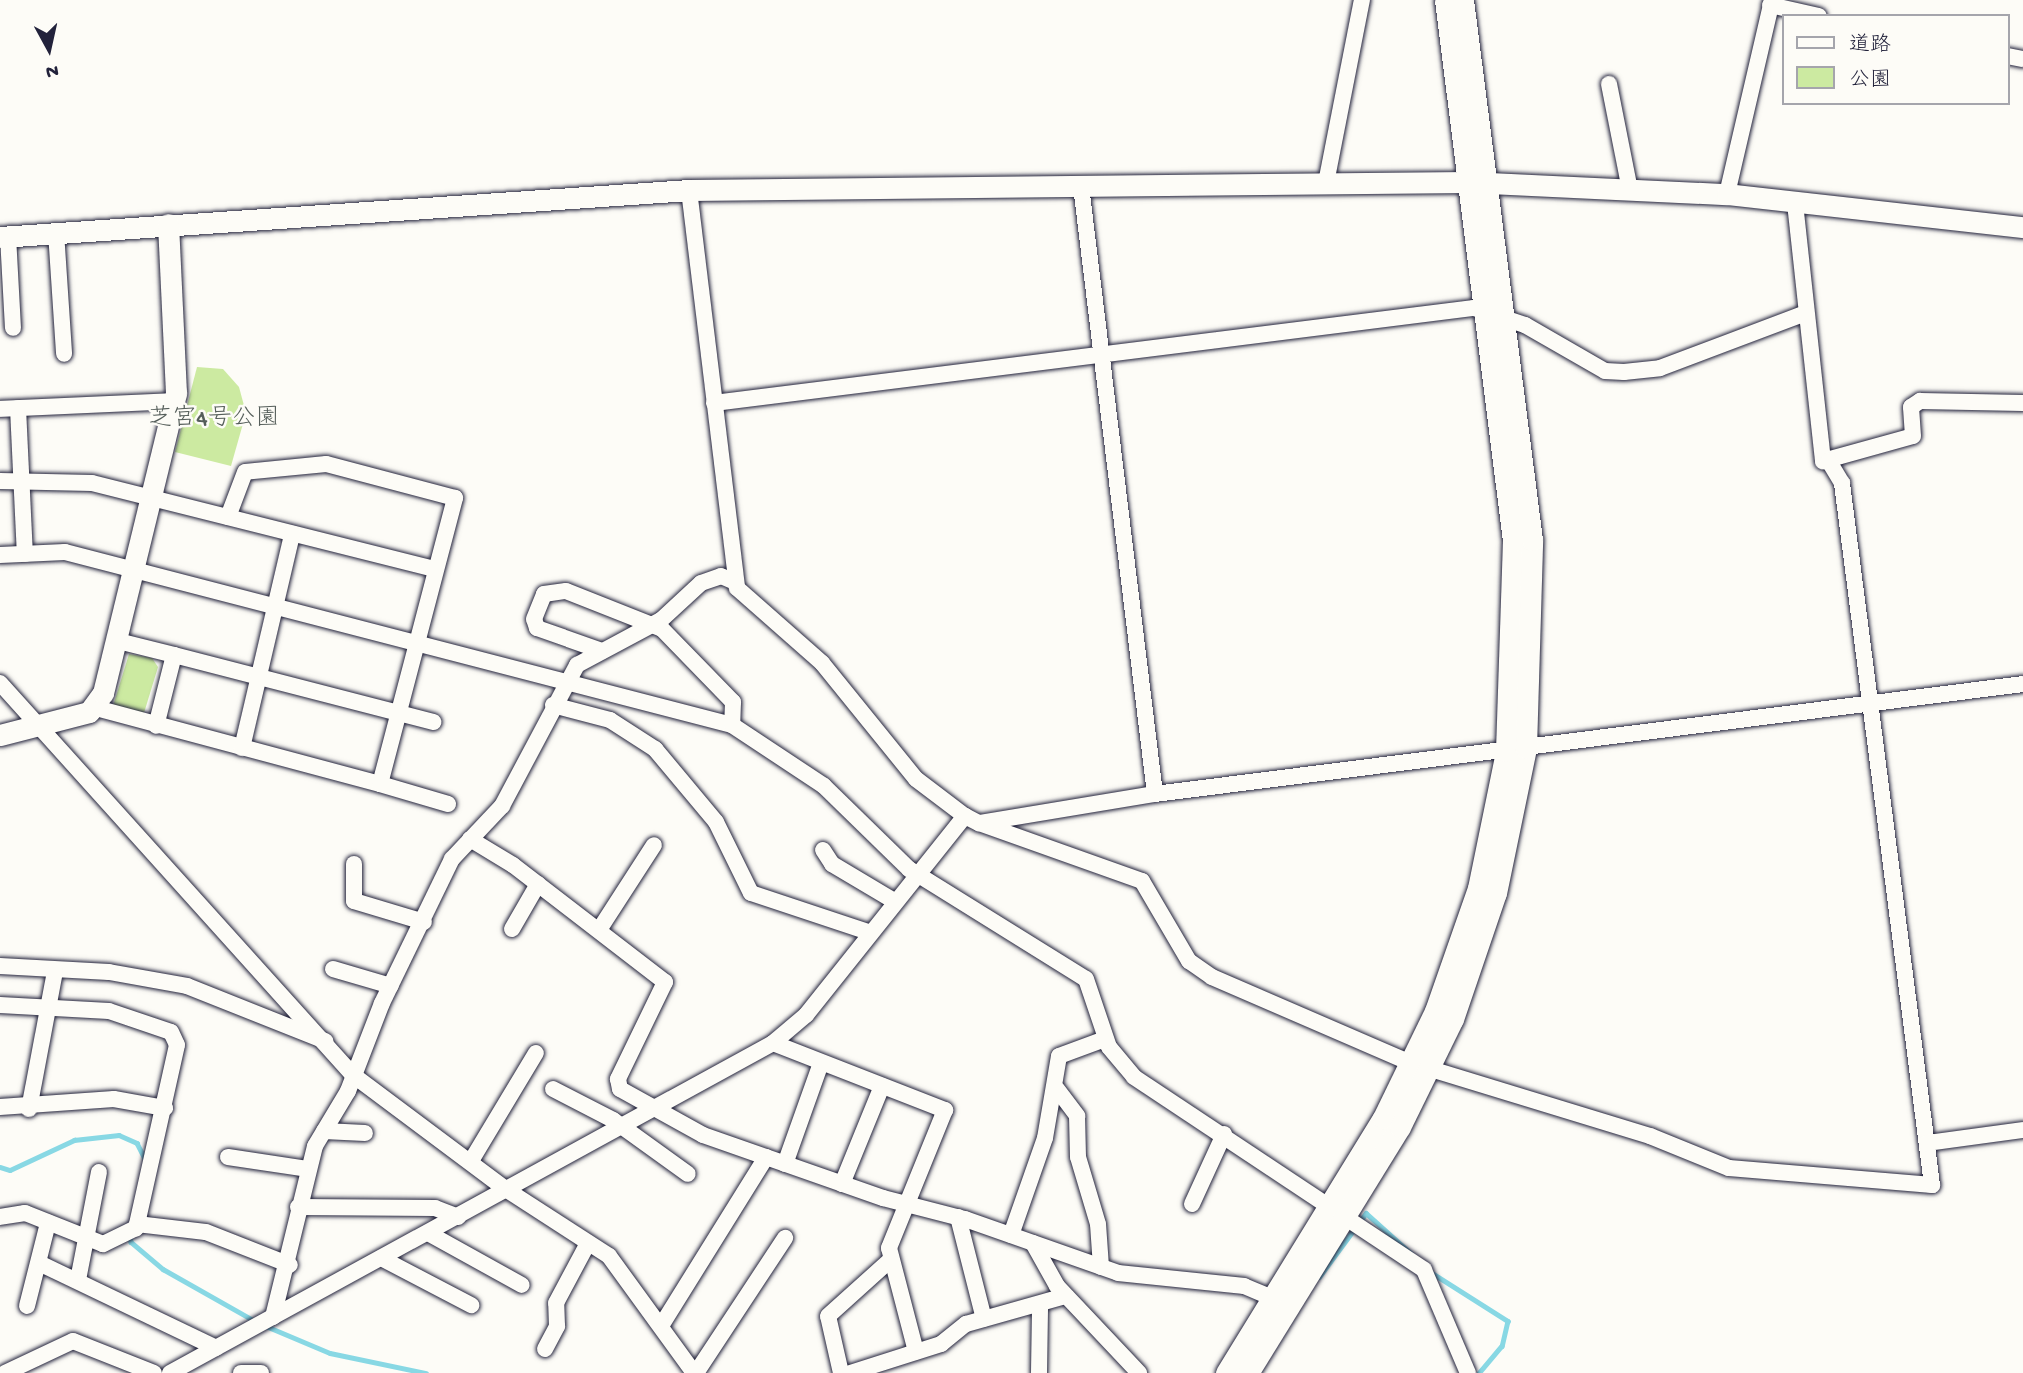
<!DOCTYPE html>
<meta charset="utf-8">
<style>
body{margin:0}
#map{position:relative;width:2023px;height:1373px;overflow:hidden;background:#fdfcf7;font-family:"Gochi Hand","Klee One",sans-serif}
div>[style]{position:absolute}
.green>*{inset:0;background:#cceaa1}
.stream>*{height:4.5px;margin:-2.25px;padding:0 2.25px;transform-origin:2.25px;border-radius:2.25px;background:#88d8e4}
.roads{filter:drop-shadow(0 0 2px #22223b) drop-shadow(0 0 2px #22223b)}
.minor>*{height:16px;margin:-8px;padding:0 8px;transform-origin:8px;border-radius:8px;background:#fdfcf7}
.tertiary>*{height:21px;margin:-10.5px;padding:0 10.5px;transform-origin:10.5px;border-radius:10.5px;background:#fdfcf7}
span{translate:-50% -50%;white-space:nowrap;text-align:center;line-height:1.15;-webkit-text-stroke:5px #fdfcf7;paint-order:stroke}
.park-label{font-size:24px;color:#555e5a}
.legend{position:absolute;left:1782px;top:14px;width:228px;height:91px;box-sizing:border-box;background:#fdfcf7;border:2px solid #a5a5ac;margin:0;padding:9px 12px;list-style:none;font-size:21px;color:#22223b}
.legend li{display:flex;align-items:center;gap:14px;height:35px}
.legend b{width:35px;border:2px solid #a5a5ac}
.north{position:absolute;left:14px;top:14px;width:70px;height:70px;-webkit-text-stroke:5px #fdfcf7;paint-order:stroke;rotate:172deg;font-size:19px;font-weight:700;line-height:28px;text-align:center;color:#22223b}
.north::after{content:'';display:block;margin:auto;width:24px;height:32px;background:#22223b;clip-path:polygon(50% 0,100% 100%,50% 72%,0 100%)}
</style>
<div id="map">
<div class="green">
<div style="clip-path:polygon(197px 367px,223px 369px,239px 387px,246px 413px,231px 466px,175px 452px)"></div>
<div style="clip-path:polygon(129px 654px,152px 658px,158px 667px,144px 713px,113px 706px)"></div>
</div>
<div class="stream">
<div style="left:0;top:1167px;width:10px;rotate:17deg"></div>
<div style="left:10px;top:1170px;width:71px;rotate:-25.1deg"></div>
<div style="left:74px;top:1140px;width:45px;rotate:-6.3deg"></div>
<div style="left:119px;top:1135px;width:20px;rotate:24deg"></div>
<div style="left:137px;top:1143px;width:20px;rotate:63deg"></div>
<div style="left:130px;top:1233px;width:9px;rotate:84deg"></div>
<div style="left:131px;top:1242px;width:42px;rotate:40.2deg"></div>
<div style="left:163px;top:1269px;width:106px;rotate:29.5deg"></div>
<div style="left:1432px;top:1273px;width:90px;rotate:32.3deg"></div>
<div style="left:1508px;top:1321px;width:26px;rotate:103deg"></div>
<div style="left:1502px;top:1346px;width:35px;rotate:130deg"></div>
<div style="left:1319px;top:1277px;width:79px;rotate:-53.7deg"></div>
<div style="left:1366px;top:1213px;width:63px;rotate:41.8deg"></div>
<div style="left:266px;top:1326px;width:69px;rotate:22.9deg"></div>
<div style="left:330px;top:1353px;width:98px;rotate:11.8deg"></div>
</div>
<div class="roads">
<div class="minor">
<div style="left:1770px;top:5px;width:50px;rotate:12.7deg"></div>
<div style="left:2007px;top:56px;width:16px;rotate:11deg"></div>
<div style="left:1609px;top:84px;width:108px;rotate:78.8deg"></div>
<div style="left:1326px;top:183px;width:187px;rotate:-78.9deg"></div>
<div style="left:1081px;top:186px;width:612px;rotate:83.06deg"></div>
<div style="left:689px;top:190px;width:401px;rotate:83.1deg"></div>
<div style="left:737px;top:588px;width:113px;rotate:41.4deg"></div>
<div style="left:822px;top:663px;width:149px;rotate:51deg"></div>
<div style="left:916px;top:779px;width:61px;rotate:37.1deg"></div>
<div style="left:1727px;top:194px;width:199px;rotate:-76.9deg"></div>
<div style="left:1795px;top:203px;width:260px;rotate:83.8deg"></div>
<div style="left:1823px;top:461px;width:93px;rotate:-15.5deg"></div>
<div style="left:1913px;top:436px;width:29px;rotate:-94deg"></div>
<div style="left:1911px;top:407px;width:11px;rotate:-34deg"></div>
<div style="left:1920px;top:401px;width:103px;rotate:1.1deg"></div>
<div style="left:56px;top:232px;width:122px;rotate:86.2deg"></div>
<div style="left:8px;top:236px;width:92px;rotate:86.9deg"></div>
<div style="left:714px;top:403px;width:766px;rotate:-7.13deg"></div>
<div style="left:1474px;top:308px;width:54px;rotate:18.4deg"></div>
<div style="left:1525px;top:325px;width:92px;rotate:29.9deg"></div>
<div style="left:1605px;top:371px;width:19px;rotate:3deg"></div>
<div style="left:1624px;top:372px;width:36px;rotate:-6deg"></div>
<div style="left:1660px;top:368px;width:153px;rotate:-20.7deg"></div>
<div style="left:18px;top:408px;width:146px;rotate:87.3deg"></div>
<div style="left:0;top:409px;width:174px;rotate:-2.6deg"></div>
<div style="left:0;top:481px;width:92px;rotate:1.2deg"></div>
<div style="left:92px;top:483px;width:354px;rotate:14.1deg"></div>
<div style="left:0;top:555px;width:65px;rotate:-2.6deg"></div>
<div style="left:65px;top:552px;width:689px;rotate:14.54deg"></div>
<div style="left:732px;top:725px;width:110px;rotate:33.5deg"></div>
<div style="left:824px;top:786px;width:119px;rotate:44.3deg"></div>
<div style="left:909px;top:869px;width:208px;rotate:31.9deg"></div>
<div style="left:1086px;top:979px;width:72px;rotate:71.3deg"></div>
<div style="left:1109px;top:1047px;width:39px;rotate:50deg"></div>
<div style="left:1134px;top:1077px;width:348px;rotate:33.6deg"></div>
<div style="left:1424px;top:1270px;width:112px;rotate:66.9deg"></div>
<div style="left:118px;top:641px;width:58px;rotate:14deg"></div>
<div style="left:174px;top:655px;width:73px;rotate:104.2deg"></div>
<div style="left:602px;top:651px;width:69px;rotate:-160.5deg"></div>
<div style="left:537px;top:628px;width:9px;rotate:-108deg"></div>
<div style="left:534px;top:619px;width:27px;rotate:-68deg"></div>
<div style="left:544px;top:594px;width:22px;rotate:-8deg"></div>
<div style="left:566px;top:591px;width:103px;rotate:21.6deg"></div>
<div style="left:662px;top:629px;width:102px;rotate:45.8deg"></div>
<div style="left:733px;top:702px;width:23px;rotate:92deg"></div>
<div style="left:174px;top:655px;width:268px;rotate:14.5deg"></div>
<div style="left:0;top:683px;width:528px;rotate:48deg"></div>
<div style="left:353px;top:1075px;width:192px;rotate:36.8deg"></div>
<div style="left:507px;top:1190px;width:121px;rotate:32.9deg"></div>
<div style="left:609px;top:1256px;width:145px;rotate:54deg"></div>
<div style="left:553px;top:705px;width:59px;rotate:14.7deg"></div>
<div style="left:610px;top:720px;width:54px;rotate:32.8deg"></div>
<div style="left:655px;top:749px;width:95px;rotate:50.1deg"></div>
<div style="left:716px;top:822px;width:79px;rotate:63.8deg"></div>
<div style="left:751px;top:893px;width:126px;rotate:18.4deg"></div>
<div style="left:96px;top:708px;width:294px;rotate:15deg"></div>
<div style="left:380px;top:784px;width:296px;rotate:-75.3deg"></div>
<div style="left:455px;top:498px;width:133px;rotate:-165.2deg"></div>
<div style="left:326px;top:464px;width:81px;rotate:174.4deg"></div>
<div style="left:245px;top:472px;width:48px;rotate:110.7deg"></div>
<div style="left:242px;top:748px;width:220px;rotate:-76.8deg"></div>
<div style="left:380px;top:784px;width:71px;rotate:16.4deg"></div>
<div style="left:979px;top:823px;width:173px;rotate:19.6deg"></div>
<div style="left:1142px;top:881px;width:93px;rotate:59.6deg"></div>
<div style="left:1189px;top:961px;width:28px;rotate:35deg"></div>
<div style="left:1212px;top:977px;width:217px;rotate:23.4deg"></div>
<div style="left:1411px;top:1063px;width:250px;rotate:17deg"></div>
<div style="left:1650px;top:1136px;width:85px;rotate:22.1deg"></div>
<div style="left:1729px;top:1168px;width:204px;rotate:4.8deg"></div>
<div style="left:1932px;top:1185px;width:708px;rotate:-97.31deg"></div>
<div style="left:1842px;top:483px;width:26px;rotate:-121deg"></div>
<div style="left:470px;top:839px;width:50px;rotate:31.2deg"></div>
<div style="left:513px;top:865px;width:192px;rotate:37.6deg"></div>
<div style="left:665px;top:982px;width:108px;rotate:115.9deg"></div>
<div style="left:618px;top:1079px;width:10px;rotate:79deg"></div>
<div style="left:620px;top:1089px;width:95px;rotate:29deg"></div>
<div style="left:703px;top:1135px;width:191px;rotate:19.3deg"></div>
<div style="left:883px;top:1198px;width:85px;rotate:14.4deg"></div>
<div style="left:965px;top:1219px;width:162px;rotate:19.4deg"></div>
<div style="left:1118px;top:1273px;width:127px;rotate:5.9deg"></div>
<div style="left:1244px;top:1286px;width:30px;rotate:23deg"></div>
<div style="left:823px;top:850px;width:17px;rotate:57deg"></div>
<div style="left:832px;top:864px;width:74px;rotate:30.7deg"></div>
<div style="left:354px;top:864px;width:37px;rotate:90deg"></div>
<div style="left:354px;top:901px;width:73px;rotate:16.7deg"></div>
<div style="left:512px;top:929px;width:52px;rotate:-60deg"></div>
<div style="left:599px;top:930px;width:101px;rotate:-57.1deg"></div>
<div style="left:0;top:966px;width:109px;rotate:3.2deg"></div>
<div style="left:109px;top:972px;width:79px;rotate:10.2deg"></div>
<div style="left:187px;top:986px;width:149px;rotate:21.7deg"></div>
<div style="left:333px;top:969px;width:60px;rotate:16.3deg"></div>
<div style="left:0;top:1005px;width:109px;rotate:3.2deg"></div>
<div style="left:109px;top:1011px;width:65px;rotate:18.7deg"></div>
<div style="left:171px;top:1032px;width:14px;rotate:65deg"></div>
<div style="left:177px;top:1045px;width:188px;rotate:102.6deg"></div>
<div style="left:136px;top:1228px;width:37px;rotate:154deg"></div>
<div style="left:103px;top:1244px;width:84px;rotate:-158.3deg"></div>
<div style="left:25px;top:1213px;width:25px;rotate:171deg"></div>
<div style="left:773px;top:1043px;width:185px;rotate:21.3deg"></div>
<div style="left:945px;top:1110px;width:149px;rotate:112.1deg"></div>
<div style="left:889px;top:1248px;width:107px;rotate:75.4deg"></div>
<div style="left:553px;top:1089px;width:68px;rotate:27.3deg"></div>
<div style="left:613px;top:1120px;width:92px;rotate:35.8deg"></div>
<div style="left:1057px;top:1089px;width:34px;rotate:53deg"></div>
<div style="left:1077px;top:1116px;width:41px;rotate:88.6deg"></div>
<div style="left:1078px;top:1157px;width:70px;rotate:73.4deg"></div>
<div style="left:1098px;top:1224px;width:43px;rotate:86deg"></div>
<div style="left:0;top:1107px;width:114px;rotate:-4deg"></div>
<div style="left:114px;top:1099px;width:52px;rotate:10deg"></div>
<div style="left:29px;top:1109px;width:139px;rotate:-79.3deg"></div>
<div style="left:324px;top:1131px;width:41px;rotate:2.8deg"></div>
<div style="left:1927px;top:1143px;width:97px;rotate:-7.7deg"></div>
<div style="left:228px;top:1157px;width:80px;rotate:8.6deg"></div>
<div style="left:471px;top:1161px;width:126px;rotate:-59deg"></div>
<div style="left:785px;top:1164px;width:107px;rotate:-70.4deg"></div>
<div style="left:842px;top:1184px;width:106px;rotate:-67.8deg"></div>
<div style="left:1192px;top:1204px;width:77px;rotate:-65.4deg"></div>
<div style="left:298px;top:1207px;width:137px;rotate:0.4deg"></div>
<div style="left:435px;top:1208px;width:25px;rotate:21deg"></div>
<div style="left:958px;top:1217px;width:105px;rotate:75.7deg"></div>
<div style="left:137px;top:1224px;width:69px;rotate:6.6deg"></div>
<div style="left:206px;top:1232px;width:90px;rotate:21.4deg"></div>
<div style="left:428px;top:1233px;width:107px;rotate:29deg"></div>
<div style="left:1011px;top:1235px;width:103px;rotate:-70.7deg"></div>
<div style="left:1045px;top:1138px;width:83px;rotate:-80.3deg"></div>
<div style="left:1059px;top:1056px;width:49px;rotate:-20.3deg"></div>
<div style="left:1033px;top:1243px;width:49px;rotate:60.8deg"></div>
<div style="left:1057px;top:1286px;width:120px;rotate:46.7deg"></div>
<div style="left:381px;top:1258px;width:102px;rotate:27.6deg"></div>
<div style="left:41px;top:1264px;width:194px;rotate:25.6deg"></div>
<div style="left:78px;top:1280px;width:110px;rotate:-79deg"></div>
<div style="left:27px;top:1306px;width:86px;rotate:-75.8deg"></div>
<div style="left:273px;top:1317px;width:176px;rotate:-76.2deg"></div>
<div style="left:315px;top:1146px;width:64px;rotate:-59deg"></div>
<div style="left:348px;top:1091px;width:94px;rotate:-68.9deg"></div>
<div style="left:382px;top:1003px;width:160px;rotate:-64.1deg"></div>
<div style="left:452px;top:859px;width:73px;rotate:-46.7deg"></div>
<div style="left:502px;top:806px;width:160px;rotate:-62deg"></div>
<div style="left:577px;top:665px;width:95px;rotate:-28.2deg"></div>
<div style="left:661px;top:620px;width:54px;rotate:-42.8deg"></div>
<div style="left:701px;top:583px;width:21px;rotate:-19deg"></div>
<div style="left:721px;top:576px;width:15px;rotate:23deg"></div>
<div style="left:661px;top:1326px;width:199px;rotate:-58.1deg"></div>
<div style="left:545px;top:1349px;width:26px;rotate:-62deg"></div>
<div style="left:557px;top:1326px;width:23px;rotate:-92deg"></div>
<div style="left:556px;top:1303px;width:68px;rotate:-61.9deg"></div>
<div style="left:5px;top:1373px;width:75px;rotate:-25.2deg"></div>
<div style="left:73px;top:1341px;width:87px;rotate:21.6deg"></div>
<div style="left:170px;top:1373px;width:687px;rotate:-28.69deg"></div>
<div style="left:773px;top:1043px;width:43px;rotate:-40.3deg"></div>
<div style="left:806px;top:1015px;width:255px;rotate:-51.4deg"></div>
<div style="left:965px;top:816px;width:16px;rotate:27deg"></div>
<div style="left:979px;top:823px;width:178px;rotate:-9.4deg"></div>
<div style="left:1155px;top:794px;width:875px;rotate:-7.22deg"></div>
<div style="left:241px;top:1373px;width:20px"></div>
<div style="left:696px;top:1373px;width:162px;rotate:-56.6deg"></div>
<div style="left:841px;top:1373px;width:58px;rotate:-102.8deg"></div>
<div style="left:828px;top:1316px;width:82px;rotate:-42deg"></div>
<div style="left:850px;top:1373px;width:96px;rotate:-17.7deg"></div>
<div style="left:941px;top:1344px;width:32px;rotate:-39deg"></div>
<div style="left:966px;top:1324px;width:103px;rotate:-15.8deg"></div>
<div style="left:1039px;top:1373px;width:67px;rotate:-89.1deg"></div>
</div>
<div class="tertiary">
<div style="left:0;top:237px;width:691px;rotate:-3.9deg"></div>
<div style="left:689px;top:190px;width:779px;rotate:-0.59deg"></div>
<div style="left:1468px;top:182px;width:259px;rotate:2.7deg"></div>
<div style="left:1727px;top:194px;width:298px;rotate:6.4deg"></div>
<div style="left:0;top:735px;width:92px;rotate:-14.5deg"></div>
<div style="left:89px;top:712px;width:24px;rotate:-54deg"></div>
<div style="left:103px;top:693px;width:309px;rotate:-76.3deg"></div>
<div style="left:176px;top:393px;width:169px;rotate:-92.7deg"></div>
<div style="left:1226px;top:1373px;width:299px;rotate:-58.4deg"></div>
<div style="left:1383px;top:1118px;width:119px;rotate:-64.1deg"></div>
<div style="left:1435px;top:1011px;width:130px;rotate:-70.7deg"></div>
<div style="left:1478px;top:888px;width:140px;rotate:-78.4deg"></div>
<div style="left:1506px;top:751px;width:210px;rotate:-88.1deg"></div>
<div style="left:1513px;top:541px;width:545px;rotate:-97.16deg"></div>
<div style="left:1248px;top:1373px;width:289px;rotate:-58.3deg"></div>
<div style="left:1400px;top:1127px;width:120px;rotate:-63.9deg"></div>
<div style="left:1453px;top:1019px;width:133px;rotate:-71.2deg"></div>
<div style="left:1496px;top:893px;width:148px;rotate:-78.3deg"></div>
<div style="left:1526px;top:748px;width:208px;rotate:-88.3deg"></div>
<div style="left:1532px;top:540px;width:544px;rotate:-97.28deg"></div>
</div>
</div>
<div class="park-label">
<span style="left:214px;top:420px">芝宮4号公園</span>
</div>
<ul class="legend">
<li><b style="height:9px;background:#fdfcf7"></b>道路</li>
<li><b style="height:19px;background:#cceaa1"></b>公園</li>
</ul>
<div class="north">N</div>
</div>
